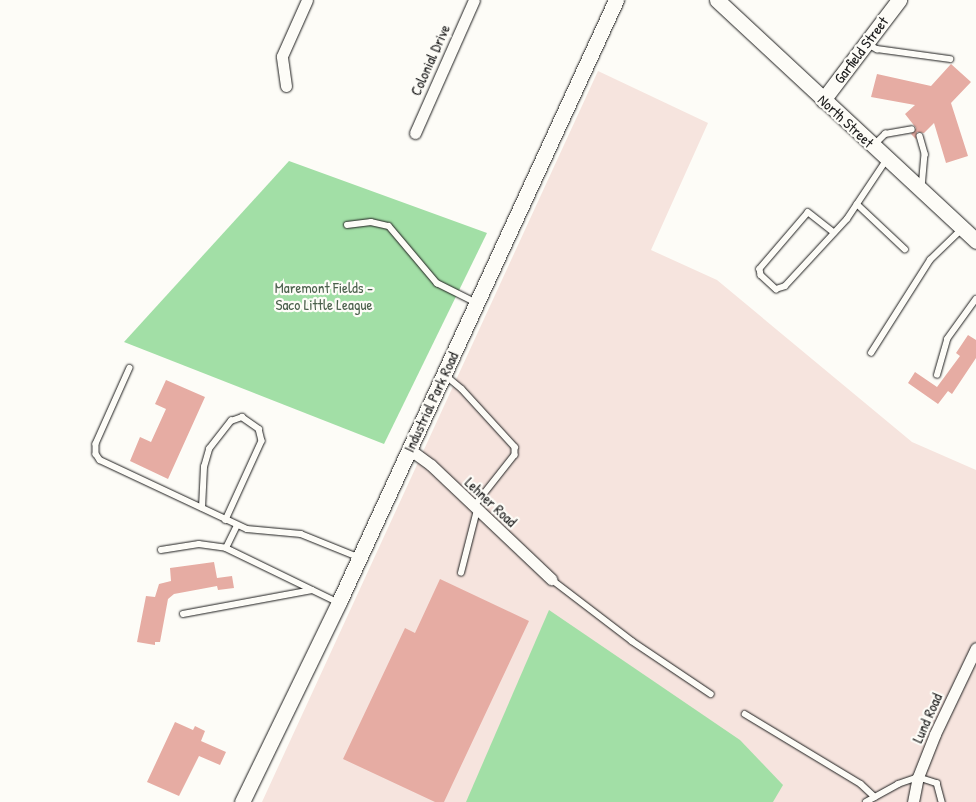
<!DOCTYPE html>
<style>
body{margin:0}
#map{position:relative;width:976px;height:802px;overflow:hidden;background:#fdfcf7;font-family:"Patrick Hand",sans-serif}
div>[style]{position:absolute}
.built>*{inset:0;background:#f6e4de}
.green>*{inset:0;background:#a2dfa6}
.building>*{inset:0;background:#e6aca3}
.roads{filter:drop-shadow(0 0 1px #1c1c1c) drop-shadow(0 0 1px #1c1c1c)}
.lane>*{height:5.5px;margin:-2.75px;padding:0 2.75px;transform-origin:2.75px;border-radius:2.75px;background:#fdfcf7}
.street>*{height:11px;margin:-5.5px;padding:0 5.5px;transform-origin:5.5px;border-radius:5.5px;background:#fdfcf7}
.secondary>*{height:15px;margin:-7.5px;padding:0 7.5px;transform-origin:7.5px;border-radius:7.5px;background:#fdfcf7}
span{translate:-50% -50%;white-space:nowrap;text-align:center;line-height:1.15;-webkit-text-stroke:4.5px #fdfcf7;paint-order:stroke}
.street-label{font-size:15px;color:#1c1c1c}
.park-label{font-size:15px;color:#4b604c}
</style>
<div id="map">
<div class="built">
<div style="clip-path:polygon(598px 71px,708px 123px,651px 250px,717px 280px,912px 442px,976px 470px,976px 802px,262px 802px)"></div>
</div>
<div class="green">
<div style="clip-path:polygon(289px 161px,487px 233px,384px 444px,124px 342px)"></div>
<div style="clip-path:polygon(549px 610px,740px 740px,783px 785px,773px 802px,466px 802px)"></div>
</div>
<div class="building">
<div style="clip-path:polygon(951px 64px,971px 82px,951px 103px,968px 156px,946px 163px,934px 123px,924px 133px,917px 132px,916px 139px,911px 134px,916px 128px,905px 114px,915px 105px,871px 97px,877px 74px,931px 86px)"></div>
<div style="clip-path:polygon(968px 335px,976px 340px,976px 358px,952px 394px,948px 391px,938px 404px,908px 383px,915px 372px,937px 387px,960px 356px,956px 353px)"></div>
<div style="clip-path:polygon(166px 380px,205px 397px,168px 479px,130px 461px,140px 437px,151px 442px,166px 409px,155px 404px)"></div>
<div style="clip-path:polygon(214px 562px,217px 578px,232px 576px,234px 588px,218px 590px,217px 586px,174px 594px,168px 599px,160px 642px,155px 642px,155px 645px,137px 642px,146px 596px,155px 597px,159px 584px,171px 581px,170px 568px)"></div>
<div style="clip-path:polygon(440px 579px,529px 621px,444px 802px,435px 802px,343px 759px,405px 628px,415px 633px)"></div>
<div style="clip-path:polygon(175px 722px,193px 730px,195px 726px,205px 731px,201px 741px,226px 752px,220px 765px,199px 756px,179px 796px,147px 782px)"></div>
</div>
<div class="roads">
<div class="lane">
<div style="left:866px;top:43px;width:13px;rotate:29deg"></div>
<div style="left:877px;top:49px;width:74px;rotate:7.8deg"></div>
<div style="left:920px;top:136px;width:19px;rotate:74deg"></div>
<div style="left:925px;top:154px;width:32px;rotate:95deg"></div>
<div style="left:874px;top:145px;width:16px;rotate:-45deg"></div>
<div style="left:885px;top:134px;width:27px;rotate:-10deg"></div>
<div style="left:857px;top:204px;width:66px;rotate:43.2deg"></div>
<div style="left:347px;top:225px;width:24px;rotate:-7deg"></div>
<div style="left:371px;top:222px;width:18px;rotate:13deg"></div>
<div style="left:389px;top:226px;width:75px;rotate:49.9deg"></div>
<div style="left:437px;top:283px;width:42px;rotate:26.6deg"></div>
<div style="left:834px;top:233px;width:33px;rotate:-142deg"></div>
<div style="left:808px;top:213px;width:74px;rotate:130.6deg"></div>
<div style="left:760px;top:269px;width:6px;rotate:81deg"></div>
<div style="left:761px;top:275px;width:21px;rotate:43deg"></div>
<div style="left:776px;top:289px;width:9px;rotate:-18deg"></div>
<div style="left:785px;top:286px;width:91px;rotate:-47.2deg"></div>
<div style="left:847px;top:219px;width:72px;rotate:-56.3deg"></div>
<div style="left:871px;top:353px;width:110px;rotate:-57.6deg"></div>
<div style="left:930px;top:260px;width:45px;rotate:-44.1deg"></div>
<div style="left:130px;top:368px;width:83px;rotate:114.1deg"></div>
<div style="left:96px;top:444px;width:10px;rotate:90deg"></div>
<div style="left:96px;top:454px;width:7px;rotate:56deg"></div>
<div style="left:100px;top:460px;width:162px;rotate:25.1deg"></div>
<div style="left:247px;top:529px;width:54px;rotate:5.3deg"></div>
<div style="left:301px;top:534px;width:61px;rotate:22deg"></div>
<div style="left:444px;top:374px;width:23px;rotate:40deg"></div>
<div style="left:462px;top:389px;width:79px;rotate:47.6deg"></div>
<div style="left:515px;top:447px;width:8px;rotate:90deg"></div>
<div style="left:515px;top:455px;width:66px;rotate:128.3deg"></div>
<div style="left:937px;top:375px;width:37px;rotate:-74deg"></div>
<div style="left:947px;top:339px;width:49px;rotate:-54.1deg"></div>
<div style="left:202px;top:508px;width:41px;rotate:-87.2deg"></div>
<div style="left:204px;top:467px;width:19px;rotate:-74deg"></div>
<div style="left:209px;top:449px;width:36px;rotate:-52deg"></div>
<div style="left:231px;top:421px;width:12px;rotate:-20deg"></div>
<div style="left:242px;top:417px;width:21px;rotate:35deg"></div>
<div style="left:259px;top:429px;width:12px;rotate:76deg"></div>
<div style="left:262px;top:441px;width:87px;rotate:114.5deg"></div>
<div style="left:226px;top:548px;width:25px;rotate:-64deg"></div>
<div style="left:161px;top:550px;width:38px;rotate:-9deg"></div>
<div style="left:199px;top:544px;width:27px;rotate:8deg"></div>
<div style="left:226px;top:548px;width:123px;rotate:25.9deg"></div>
<div style="left:461px;top:573px;width:65px;rotate:-75.7deg"></div>
<div style="left:551px;top:579px;width:102px;rotate:37.4deg"></div>
<div style="left:632px;top:641px;width:95px;rotate:33.9deg"></div>
<div style="left:183px;top:614px;width:131px;rotate:-10.5deg"></div>
<div style="left:745px;top:714px;width:135px;rotate:31.1deg"></div>
<div style="left:861px;top:784px;width:19px;rotate:43deg"></div>
<div style="left:866px;top:802px;width:37px;rotate:-29deg"></div>
<div style="left:898px;top:784px;width:21px;rotate:-19deg"></div>
<div style="left:918px;top:777px;width:20px;rotate:18deg"></div>
<div style="left:937px;top:783px;width:20px;rotate:75deg"></div>
</div>
<div class="street">
<div style="left:286px;top:86px;width:30px;rotate:-98deg"></div>
<div style="left:282px;top:56px;width:61px;rotate:-65.9deg"></div>
<div style="left:415px;top:133px;width:145px;rotate:-66.1deg"></div>
<div style="left:409px;top:449px;width:27px;rotate:36deg"></div>
<div style="left:431px;top:465px;width:166px;rotate:43.5deg"></div>
<div style="left:913px;top:802px;width:25px;rotate:-79deg"></div>
<div style="left:918px;top:777px;width:46px;rotate:-68.4deg"></div>
<div style="left:935px;top:734px;width:95px;rotate:-64.5deg"></div>
</div>
<div class="secondary">
<div style="left:717px;top:0;width:354px;rotate:42.9deg"></div>
<div style="left:823px;top:100px;width:126px;rotate:-52.8deg"></div>
<div style="left:242px;top:802px;width:222px;rotate:-64.1deg"></div>
<div style="left:339px;top:602px;width:663px;rotate:-65.29deg"></div>
</div>
</div>
<div class="street-label">
<span style="left:861px;top:50px;rotate:-53deg">Garfield Street</span>
<span style="left:430px;top:60px;rotate:-66deg">Colonial Drive</span>
<span style="left:846px;top:121px;rotate:43deg">North Street</span>
<span style="left:431px;top:402px;rotate:-65deg">Industrial Park Road</span>
<span style="left:491px;top:502px;rotate:43deg">Lehner Road</span>
<span style="left:927px;top:718px;rotate:-66deg">Lund Road</span>
</div>
<div class="park-label">
<span style="left:324px;top:296px">Maremont Fields -<br>Saco Little League</span>
</div>
</div>
